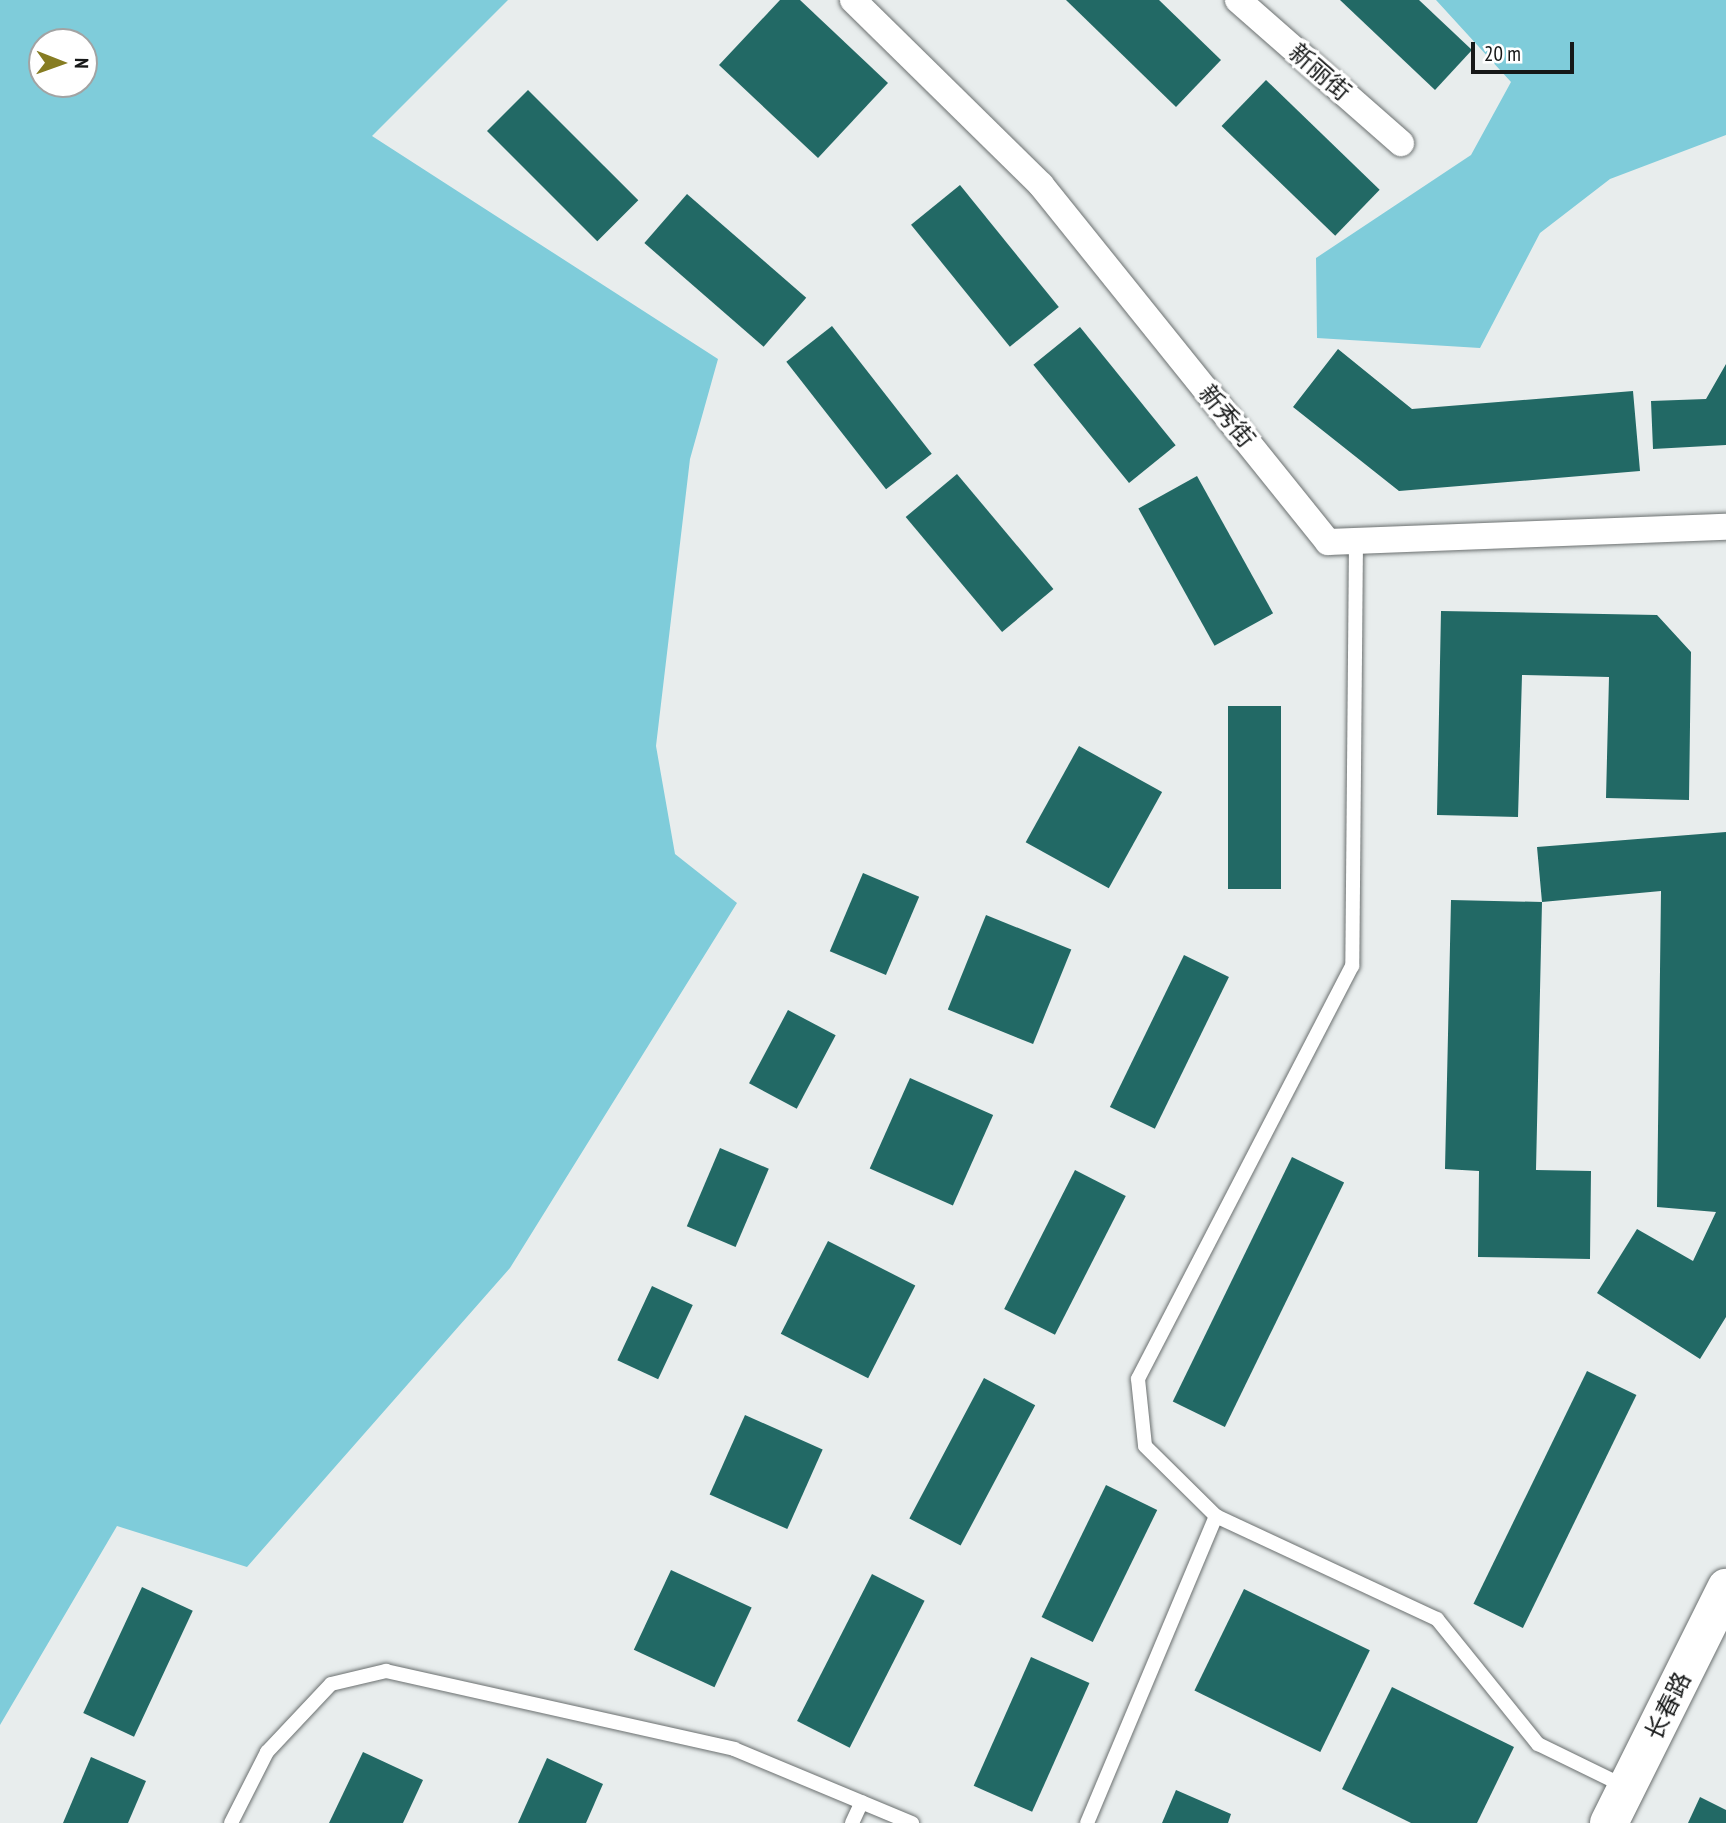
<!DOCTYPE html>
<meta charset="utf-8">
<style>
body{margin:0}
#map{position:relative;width:1726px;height:1823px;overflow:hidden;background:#e8eded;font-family:"PT Sans Narrow","Noto Sans SC",sans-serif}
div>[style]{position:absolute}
.green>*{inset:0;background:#7fccda}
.building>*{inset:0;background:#226965;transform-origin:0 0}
.roads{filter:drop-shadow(0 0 2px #6b7070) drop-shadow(0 0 2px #6b7070)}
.lane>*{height:14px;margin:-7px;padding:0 7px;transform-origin:7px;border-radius:7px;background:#fff}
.street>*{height:26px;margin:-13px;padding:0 13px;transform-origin:13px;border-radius:13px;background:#fff}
.primary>*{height:38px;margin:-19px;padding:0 19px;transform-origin:19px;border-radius:19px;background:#fff}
span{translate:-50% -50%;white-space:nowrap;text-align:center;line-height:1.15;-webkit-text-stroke:7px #fff;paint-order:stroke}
.street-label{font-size:24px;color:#161818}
.north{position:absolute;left:28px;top:28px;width:70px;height:70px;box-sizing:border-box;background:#fff;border:2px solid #a2a3a3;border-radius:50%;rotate:91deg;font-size:19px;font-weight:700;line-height:28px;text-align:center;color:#161818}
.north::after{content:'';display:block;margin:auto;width:24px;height:32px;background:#867c22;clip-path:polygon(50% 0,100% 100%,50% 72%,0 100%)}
.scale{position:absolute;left:1471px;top:42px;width:103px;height:32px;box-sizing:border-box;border:4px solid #161818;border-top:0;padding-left:9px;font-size:21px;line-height:24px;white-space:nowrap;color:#161818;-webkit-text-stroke:5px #fff;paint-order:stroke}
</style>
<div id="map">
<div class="green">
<div style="clip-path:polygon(evenodd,0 0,508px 0,372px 136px,718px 359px,690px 459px,656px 746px,675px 854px,737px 903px,510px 1268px,247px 1567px,117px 1526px,0 1725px,0 0,84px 42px,84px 84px,42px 84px,42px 42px,84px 42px)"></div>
<div style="clip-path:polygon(1436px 0,1726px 0,1726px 135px,1610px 179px,1540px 233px,1480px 348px,1317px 338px,1316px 258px,1471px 155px,1511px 82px)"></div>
</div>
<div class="building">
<div style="clip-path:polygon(780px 0,800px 0,888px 83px,818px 158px,719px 65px)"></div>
<div style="clip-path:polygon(1066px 0,1159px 0,1221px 60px,1176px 107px)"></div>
<div style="clip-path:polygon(1340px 0,1419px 0,1472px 50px,1435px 90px)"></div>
<div style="left:1266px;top:80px;width:158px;height:64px;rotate:44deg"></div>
<div style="left:528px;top:90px;width:156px;height:58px;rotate:45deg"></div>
<div style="left:960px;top:185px;width:157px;height:63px;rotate:51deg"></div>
<div style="left:687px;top:194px;width:158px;height:65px;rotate:41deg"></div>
<div style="left:832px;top:326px;width:162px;height:58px;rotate:52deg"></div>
<div style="left:1080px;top:327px;width:152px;height:60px;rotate:51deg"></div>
<div style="clip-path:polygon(1338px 349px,1412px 409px,1633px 391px,1640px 471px,1399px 491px,1293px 407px)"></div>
<div style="clip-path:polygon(1726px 364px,1726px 445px,1653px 449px,1651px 401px,1706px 399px)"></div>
<div style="left:957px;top:474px;width:150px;height:67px;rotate:50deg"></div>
<div style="left:1197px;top:476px;width:157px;height:67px;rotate:61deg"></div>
<div style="clip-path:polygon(1441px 611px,1657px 615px,1691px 652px,1689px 800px,1606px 798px,1609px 677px,1522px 675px,1518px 817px,1437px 815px)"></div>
<div style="left:1228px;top:706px;width:53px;height:183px"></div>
<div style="left:1079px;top:746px;width:95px;height:110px;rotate:29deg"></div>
<div style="clip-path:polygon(1726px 832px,1726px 1317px,1700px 1359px,1597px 1293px,1637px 1229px,1693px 1261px,1716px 1212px,1657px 1207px,1661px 891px,1542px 902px,1537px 847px)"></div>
<div style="left:863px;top:873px;width:61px;height:85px;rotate:23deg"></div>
<div style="clip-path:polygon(1451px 900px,1542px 902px,1536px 1170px,1591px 1171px,1590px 1259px,1478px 1257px,1479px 1171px,1445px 1169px)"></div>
<div style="left:986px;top:915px;width:92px;height:102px;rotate:22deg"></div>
<div style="left:1184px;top:955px;width:50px;height:169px;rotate:26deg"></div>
<div style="left:788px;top:1010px;width:54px;height:83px;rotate:28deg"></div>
<div style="left:910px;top:1078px;width:91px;height:99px;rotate:24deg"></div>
<div style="left:720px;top:1148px;width:53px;height:85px;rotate:23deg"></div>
<div style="left:1292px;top:1157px;width:58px;height:272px;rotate:26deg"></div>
<div style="left:1075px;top:1170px;width:57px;height:156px;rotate:27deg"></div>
<div style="left:828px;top:1241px;width:98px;height:104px;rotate:27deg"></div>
<div style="left:652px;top:1286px;width:45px;height:82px;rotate:25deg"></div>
<div style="left:1587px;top:1371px;width:55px;height:259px;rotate:26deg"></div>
<div style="left:984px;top:1378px;width:58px;height:159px;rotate:28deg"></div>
<div style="left:745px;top:1415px;width:85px;height:87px;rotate:24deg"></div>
<div style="left:1106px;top:1485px;width:57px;height:147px;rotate:26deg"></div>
<div style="left:671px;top:1570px;width:89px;height:88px;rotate:25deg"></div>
<div style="left:872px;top:1574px;width:59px;height:165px;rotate:27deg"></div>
<div style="left:142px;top:1587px;width:56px;height:139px;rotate:25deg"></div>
<div style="left:1244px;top:1589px;width:140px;height:113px;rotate:26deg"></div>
<div style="left:1031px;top:1657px;width:64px;height:141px;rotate:24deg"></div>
<div style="clip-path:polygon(1392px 1687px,1514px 1747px,1477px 1823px,1411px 1823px,1342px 1789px)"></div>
<div style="clip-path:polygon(363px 1752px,423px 1780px,403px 1823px,329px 1823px)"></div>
<div style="clip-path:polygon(91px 1757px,146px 1781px,128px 1823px,63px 1823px)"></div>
<div style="clip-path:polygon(547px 1758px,603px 1784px,586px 1823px,518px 1823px)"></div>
<div style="clip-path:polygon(1176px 1790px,1231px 1814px,1228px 1823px,1162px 1823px)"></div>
<div style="clip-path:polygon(1700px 1797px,1726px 1810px,1726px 1823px,1688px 1823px)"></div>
</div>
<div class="roads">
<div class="lane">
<div style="left:1356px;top:541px;width:425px;rotate:90.5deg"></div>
<div style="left:1352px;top:966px;width:465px;rotate:117.4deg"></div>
<div style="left:1138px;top:1379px;width:67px;rotate:84deg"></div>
<div style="left:1145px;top:1446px;width:100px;rotate:44.6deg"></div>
<div style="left:1216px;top:1516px;width:244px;rotate:25deg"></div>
<div style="left:1437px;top:1619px;width:161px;rotate:51.1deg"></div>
<div style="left:1538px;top:1744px;width:98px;rotate:26deg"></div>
<div style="left:231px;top:1823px;width:80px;rotate:-63.1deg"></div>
<div style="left:267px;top:1752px;width:93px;rotate:-46.7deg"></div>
<div style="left:331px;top:1684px;width:57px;rotate:-13.3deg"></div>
<div style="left:386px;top:1671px;width:357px;rotate:12.6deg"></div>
<div style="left:734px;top:1749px;width:193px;rotate:22.6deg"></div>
<div style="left:852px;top:1823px;width:23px;rotate:-65deg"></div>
<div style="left:1087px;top:1823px;width:333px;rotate:-67.2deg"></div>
</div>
<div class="street">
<div style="left:853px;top:0;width:264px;rotate:44.5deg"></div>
<div style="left:1041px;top:185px;width:458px;rotate:51.2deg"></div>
<div style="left:1328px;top:542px;width:398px;rotate:-2.2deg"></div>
<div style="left:1238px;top:0;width:217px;rotate:41.3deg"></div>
</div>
<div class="primary">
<div style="left:1609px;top:1823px;width:263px;rotate:-63.5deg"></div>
</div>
</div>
<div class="street-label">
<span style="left:1320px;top:72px;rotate:41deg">新丽街</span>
<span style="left:1227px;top:416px;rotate:51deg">新秀街</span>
<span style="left:1668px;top:1706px;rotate:-64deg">长春路</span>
</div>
<div class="north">N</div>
<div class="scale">20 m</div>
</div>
